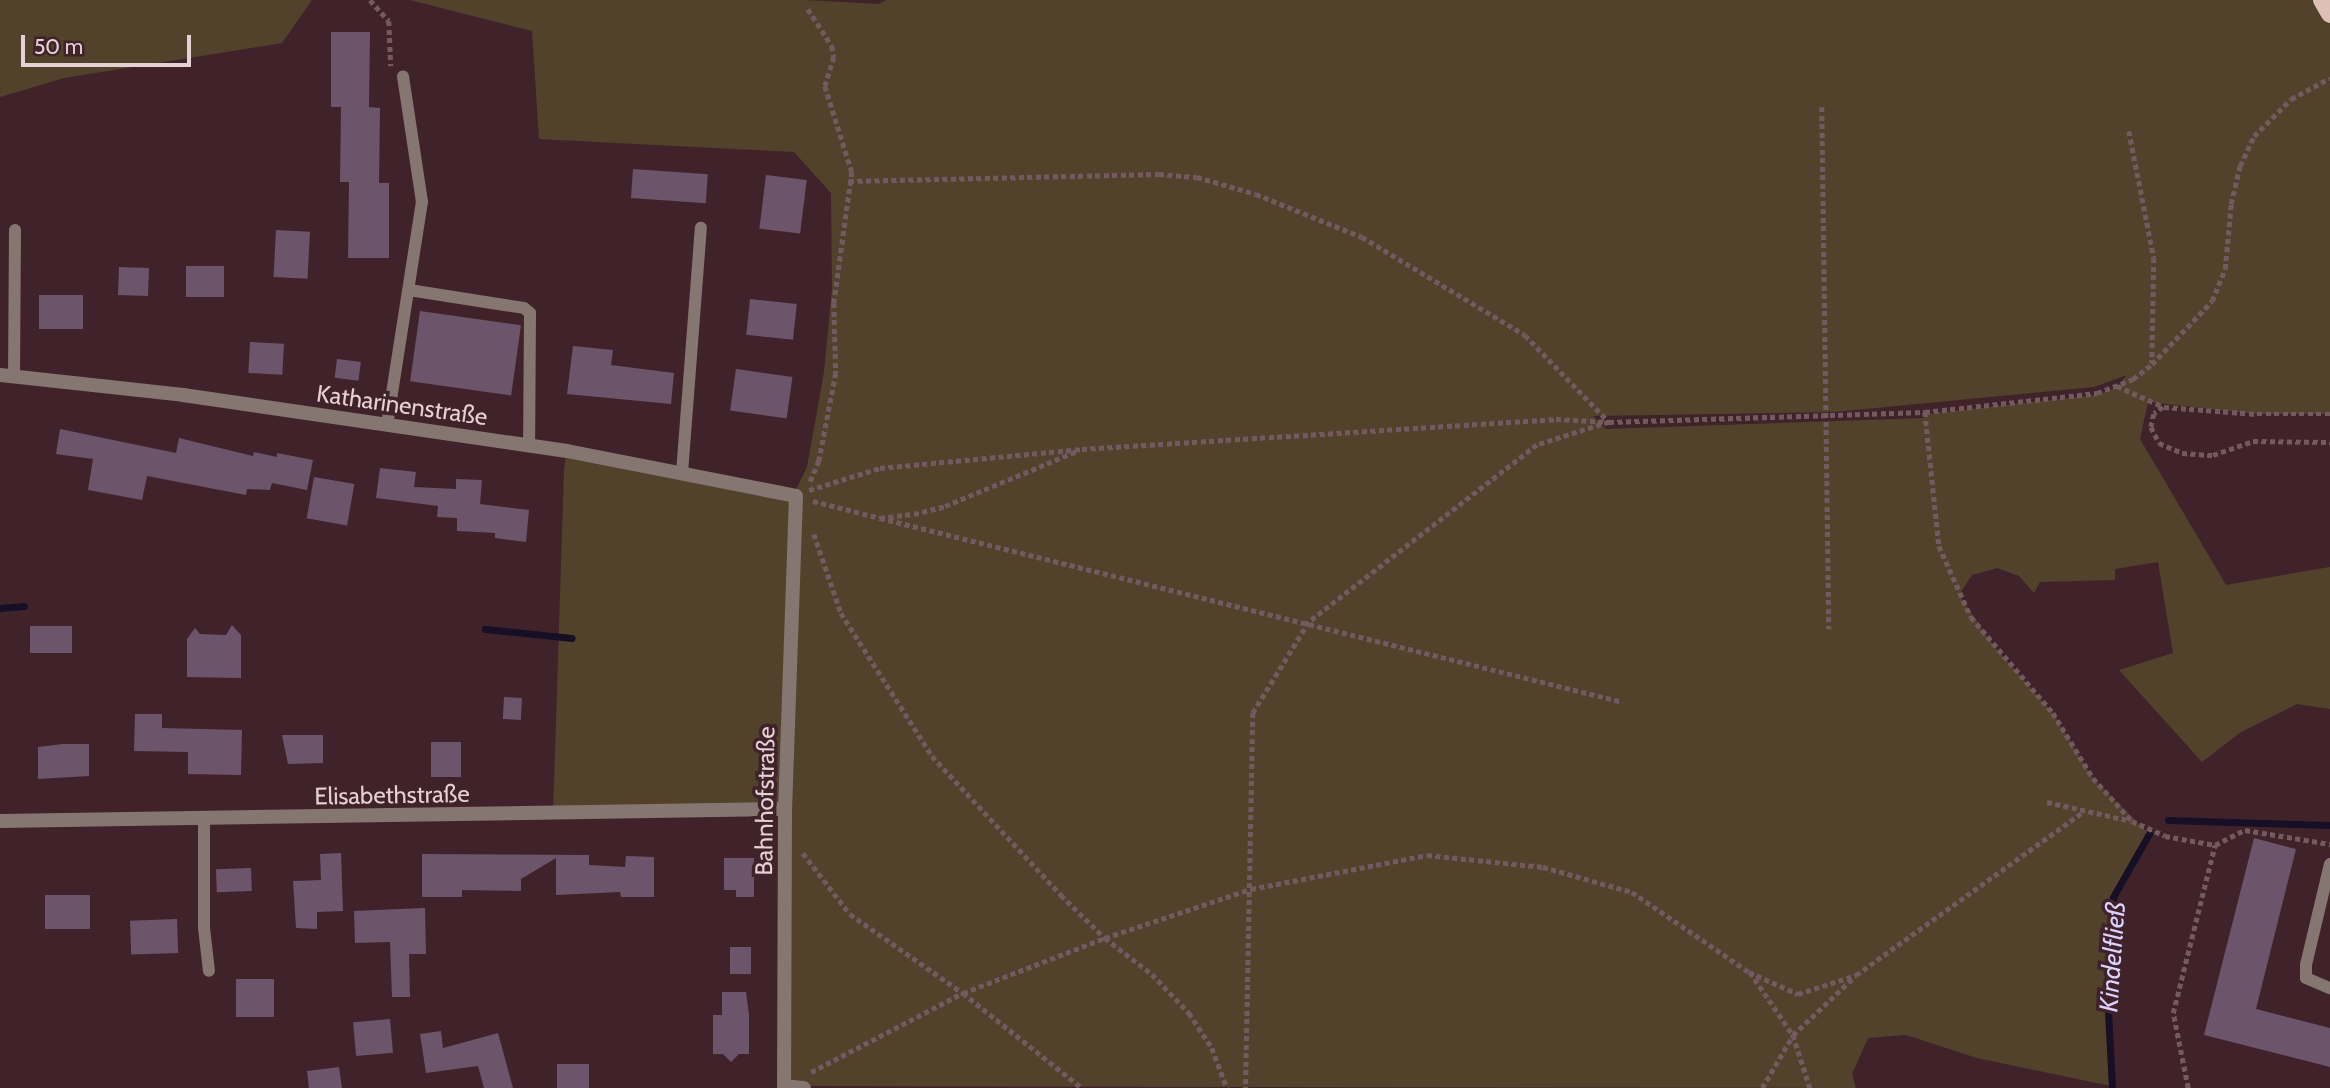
<!DOCTYPE html>
<meta charset="utf-8">
<style>
body{margin:0}
#map{position:relative;width:2330px;height:1088px;overflow:hidden;background:#40232a;font-family:Cabin,sans-serif}
div>[style]{position:absolute}
.green>*{inset:0;background:#52422c}
.stream>*{height:7px;margin:-3.5px;padding:0 3.5px;transform-origin:3.5px;border-radius:3.5px;background:#160f26}
.building>*{inset:0;background:#6c546a;transform-origin:0 0}
.path>*{height:4.5px;margin-top:-2.25px;transform-origin:0;background:repeating-linear-gradient(90deg,#745a60 0 5px,transparent 0 8.5px)}
.lane>*{height:12px;margin:-6px;padding:0 6px;transform-origin:6px;border-radius:6px;background:#867671}
.street>*{height:14px;margin:-7px;padding:0 7px;transform-origin:7px;border-radius:7px;background:#867671}
.primary>*{height:18px;margin:-9px;padding:0 9px;transform-origin:9px;border-radius:9px;background:#dfc0b6}
span{translate:-50% -50%;white-space:nowrap;text-align:center;line-height:1.15;-webkit-text-stroke:7px #40232a;paint-order:stroke}
.street-label{font-size:24px;color:#e5d1d5}
.water-label{font-size:26px;color:#dcd2ff;font-style:italic}
.scale{position:absolute;left:21px;top:35px;width:170px;height:32px;box-sizing:border-box;border:4px solid #e5d1d5;border-top:0;padding-left:9px;font-size:21px;line-height:24px;white-space:nowrap;color:#e5d1d5;-webkit-text-stroke:5px #40232a;paint-order:stroke}
</style>
<div id="map">
<div class="green">
<div style="clip-path:polygon(0 0,312px 0,282px 43px,64px 78px,0 97px)"></div>
<div style="clip-path:polygon(evenodd,410px 0,804px 0,879px 4px,886px 0,2317px 0,2330px 22px,2330px 414px,2257px 414px,2148px 402px,2140px 439px,2226px 585px,2330px 567px,2330px 709px,2297px 704px,2241px 732px,2202px 762px,2119px 670px,2173px 653px,2158px 562px,2115px 569px,2115px 580px,2040px 582px,2034px 593px,2019px 576px,1997px 568px,1972px 575px,1959px 595px,1994px 646px,2053px 713px,2093px 778px,2149px 834px,2113px 897px,2107px 991px,2111px 1086px,1977px 1058px,1906px 1035px,1868px 1038px,1852px 1074px,1856px 1088px,784px 1086px,785px 810px,553px 815px,564px 471px,566px 453px,795px 492px,807px 467px,824px 372px,832px 289px,831px 193px,794px 152px,539px 139px,532px 31px,410px 0,2127px 375px,2116px 388px,2096px 395px,1928px 414px,1924px 418px,1606px 429px,1593px 416px,1834px 412px,2094px 387px,2127px 375px)"></div>
</div>
<div class="stream">
<div style="left:0;top:608px;width:24px;rotate:-5deg"></div>
<div style="left:485px;top:629px;width:87px;rotate:5.9deg"></div>
<div style="left:2168px;top:820px;width:162px;rotate:1.8deg"></div>
<div style="left:2112px;top:1088px;width:97px;rotate:-93deg"></div>
<div style="left:2107px;top:991px;width:94px;rotate:-86.3deg"></div>
<div style="left:2113px;top:897px;width:73px;rotate:-60.3deg"></div>
</div>
<div class="building">
<div style="clip-path:polygon(331px 32px,370px 32px,369px 107px,380px 108px,379px 183px,389px 183px,389px 258px,348px 258px,349px 182px,340px 182px,341px 107px,331px 107px)"></div>
<div style="left:633px;top:169px;width:75px;height:29px;rotate:4deg"></div>
<div style="left:766px;top:175px;width:41px;height:54px;rotate:7deg"></div>
<div style="left:276px;top:230px;width:34px;height:47px;rotate:3deg"></div>
<div style="left:186px;top:266px;width:38px;height:31px"></div>
<div style="left:119px;top:267px;width:30px;height:28px;rotate:2deg"></div>
<div style="left:39px;top:295px;width:44px;height:34px"></div>
<div style="left:750px;top:299px;width:47px;height:36px;rotate:6deg"></div>
<div style="left:420px;top:311px;width:102px;height:71px;rotate:8deg"></div>
<div style="left:250px;top:342px;width:34px;height:31px;rotate:3deg"></div>
<div style="clip-path:polygon(573px 346px,613px 350px,611px 365px,674px 373px,671px 404px,567px 394px)"></div>
<div style="left:337px;top:359px;width:24px;height:19px;rotate:7deg"></div>
<div style="left:736px;top:369px;width:57px;height:42px;rotate:8deg"></div>
<div style="clip-path:polygon(60px 429px,176px 453px,179px 438px,253px 456px,254px 452px,277px 457px,277px 453px,313px 460px,307px 490px,272px 483px,270px 490px,247px 489px,246px 495px,147px 476px,142px 500px,88px 490px,93px 459px,56px 454px)"></div>
<div style="clip-path:polygon(380px 468px,416px 472px,414px 487px,456px 489px,456px 479px,482px 480px,480px 504px,529px 510px,526px 542px,495px 538px,495px 533px,457px 531px,457px 518px,437px 517px,438px 506px,376px 498px)"></div>
<div style="left:314px;top:477px;width:41px;height:42px;rotate:10deg"></div>
<div style="clip-path:polygon(232px 625px,241px 635px,241px 678px,187px 677px,187px 639px,195px 628px,200px 634px,226px 635px)"></div>
<div style="left:30px;top:626px;width:42px;height:27px"></div>
<div style="left:504px;top:697px;width:18px;height:22px;rotate:3deg"></div>
<div style="clip-path:polygon(135px 714px,162px 714px,162px 728px,242px 730px,241px 775px,188px 774px,188px 752px,134px 751px)"></div>
<div style="clip-path:polygon(282px 735px,323px 735px,323px 763px,288px 764px)"></div>
<div style="left:431px;top:742px;width:30px;height:35px"></div>
<div style="clip-path:polygon(63px 744px,89px 744px,89px 776px,38px 779px,38px 747px)"></div>
<div style="clip-path:polygon(2254px 838px,2296px 849px,2256px 1009px,2330px 1028px,2330px 1067px,2204px 1035px)"></div>
<div style="clip-path:polygon(341px 853px,343px 911px,317px 912px,317px 929px,296px 928px,293px 881px,321px 880px,320px 854px)"></div>
<div style="clip-path:polygon(422px 854px,589px 855px,589px 865px,625px 867px,626px 856px,654px 857px,654px 897px,621px 897px,620px 892px,556px 895px,556px 858px,521px 879px,521px 891px,462px 890px,462px 897px,422px 897px)"></div>
<div style="clip-path:polygon(724px 858px,754px 858px,754px 897px,736px 897px,736px 890px,724px 890px)"></div>
<div style="left:251px;top:868px;width:23px;height:35px;rotate:88deg"></div>
<div style="left:45px;top:895px;width:45px;height:34px"></div>
<div style="clip-path:polygon(425px 908px,426px 954px,409px 954px,410px 997px,392px 997px,390px 942px,355px 943px,354px 911px)"></div>
<div style="left:177px;top:919px;width:34px;height:47px;rotate:88deg"></div>
<div style="left:730px;top:947px;width:21px;height:27px"></div>
<div style="left:236px;top:979px;width:38px;height:38px"></div>
<div style="clip-path:polygon(722px 992px,746px 992px,749px 1015px,749px 1054px,739px 1054px,731px 1062px,723px 1054px,713px 1054px,713px 1015px,722px 1015px)"></div>
<div style="left:390px;top:1019px;width:34px;height:37px;rotate:85deg"></div>
<div style="clip-path:polygon(441px 1031px,443px 1048px,498px 1033px,513px 1088px,484px 1088px,478px 1066px,426px 1073px,420px 1034px)"></div>
<div style="left:557px;top:1064px;width:32px;height:24px"></div>
<div style="clip-path:polygon(339px 1067px,342px 1088px,309px 1088px,307px 1071px)"></div>
</div>
<div class="path">
<div style="left:370px;top:0;width:28px;rotate:48deg"></div>
<div style="left:389px;top:21px;width:45px;rotate:87.5deg"></div>
<div style="left:808px;top:9px;width:44px;rotate:57deg"></div>
<div style="left:832px;top:46px;width:11px;rotate:80deg"></div>
<div style="left:834px;top:57px;width:30px;rotate:107deg"></div>
<div style="left:825px;top:86px;width:90px;rotate:72.6deg"></div>
<div style="left:852px;top:172px;width:132px;rotate:97.8deg"></div>
<div style="left:834px;top:303px;width:70px;rotate:88.4deg"></div>
<div style="left:836px;top:373px;width:90px;rotate:100.9deg"></div>
<div style="left:819px;top:461px;width:25px;rotate:113deg"></div>
<div style="left:1822px;top:107px;width:522px;rotate:89.23deg"></div>
<div style="left:2129px;top:131px;width:129px;rotate:78.9deg"></div>
<div style="left:2154px;top:258px;width:105px;rotate:91.1deg"></div>
<div style="left:849px;top:181px;width:310px;rotate:-1.3deg"></div>
<div style="left:1159px;top:174px;width:38px;rotate:5deg"></div>
<div style="left:1197px;top:177px;width:61px;rotate:16.1deg"></div>
<div style="left:1256px;top:194px;width:114px;rotate:22.1deg"></div>
<div style="left:1362px;top:237px;width:190px;rotate:31deg"></div>
<div style="left:1525px;top:335px;width:121px;rotate:46deg"></div>
<div style="left:1609px;top:422px;width:76px;rotate:162.3deg"></div>
<div style="left:1537px;top:445px;width:289px;rotate:142.2deg"></div>
<div style="left:1309px;top:622px;width:107px;rotate:121.6deg"></div>
<div style="left:1253px;top:713px;width:375px;rotate:91.1deg"></div>
<div style="left:2117px;top:386px;width:51px;rotate:24.1deg"></div>
<div style="left:2164px;top:407px;width:93px;rotate:4.3deg"></div>
<div style="left:2257px;top:414px;width:73px"></div>
<div style="left:2163px;top:407px;width:11px;rotate:142deg"></div>
<div style="left:2154px;top:414px;width:13px;rotate:103deg"></div>
<div style="left:2151px;top:427px;width:18px;rotate:63deg"></div>
<div style="left:2159px;top:443px;width:25px;rotate:23deg"></div>
<div style="left:2182px;top:453px;width:31px;rotate:4deg"></div>
<div style="left:2213px;top:455px;width:42px;rotate:-19.3deg"></div>
<div style="left:2253px;top:441px;width:77px;rotate:0.7deg"></div>
<div style="left:1925px;top:412px;width:135px;rotate:84deg"></div>
<div style="left:1939px;top:546px;width:78px;rotate:65.7deg"></div>
<div style="left:1971px;top:617px;width:126px;rotate:49.5deg"></div>
<div style="left:2053px;top:713px;width:76px;rotate:58.4deg"></div>
<div style="left:2093px;top:778px;width:58px;rotate:47.8deg"></div>
<div style="left:2132px;top:821px;width:36px;rotate:24deg"></div>
<div style="left:2165px;top:836px;width:51px;rotate:10.2deg"></div>
<div style="left:809px;top:490px;width:74px;rotate:-17.2deg"></div>
<div style="left:880px;top:468px;width:203px;rotate:-5.4deg"></div>
<div style="left:1082px;top:449px;width:475px;rotate:-3.6deg"></div>
<div style="left:1556px;top:419px;width:53px;rotate:3.2deg"></div>
<div style="left:1609px;top:422px;width:316px;rotate:-1.8deg"></div>
<div style="left:1925px;top:412px;width:173px;rotate:-6.3deg"></div>
<div style="left:2097px;top:393px;width:39px;rotate:-21deg"></div>
<div style="left:2133px;top:379px;width:24px;rotate:-38deg"></div>
<div style="left:2152px;top:364px;width:87px;rotate:-46.4deg"></div>
<div style="left:2212px;top:301px;width:35px;rotate:-68deg"></div>
<div style="left:2225px;top:269px;width:65px;rotate:-84.7deg"></div>
<div style="left:2231px;top:204px;width:39px;rotate:-77deg"></div>
<div style="left:2240px;top:166px;width:33px;rotate:-65deg"></div>
<div style="left:2254px;top:136px;width:52px;rotate:-45deg"></div>
<div style="left:2291px;top:99px;width:44px;rotate:-28.3deg"></div>
<div style="left:813px;top:501px;width:69px;rotate:14.2deg"></div>
<div style="left:880px;top:518px;width:34px;rotate:-7deg"></div>
<div style="left:914px;top:514px;width:32px;rotate:-14deg"></div>
<div style="left:945px;top:506px;width:143px;rotate:-22.6deg"></div>
<div style="left:880px;top:518px;width:765px;rotate:13.91deg"></div>
<div style="left:814px;top:534px;width:83px;rotate:71.1deg"></div>
<div style="left:841px;top:613px;width:169px;rotate:57.5deg"></div>
<div style="left:932px;top:756px;width:190px;rotate:47.1deg"></div>
<div style="left:1061px;top:895px;width:62px;rotate:44.3deg"></div>
<div style="left:1105px;top:938px;width:59px;rotate:37.5deg"></div>
<div style="left:1152px;top:974px;width:54px;rotate:46.5deg"></div>
<div style="left:1189px;top:1013px;width:42px;rotate:56.7deg"></div>
<div style="left:1212px;top:1048px;width:43px;rotate:69.4deg"></div>
<div style="left:2047px;top:802px;width:86px;rotate:12.7deg"></div>
<div style="left:803px;top:853px;width:77px;rotate:52.4deg"></div>
<div style="left:850px;top:914px;width:138px;rotate:35deg"></div>
<div style="left:963px;top:993px;width:152px;rotate:38.6deg"></div>
<div style="left:1750px;top:972px;width:76px;rotate:55.7deg"></div>
<div style="left:1793px;top:1035px;width:56px;rotate:72.2deg"></div>
<div style="left:811px;top:1072px;width:171px;rotate:-27.5deg"></div>
<div style="left:963px;top:993px;width:152px;rotate:-21.2deg"></div>
<div style="left:1105px;top:938px;width:154px;rotate:-18.6deg"></div>
<div style="left:1251px;top:889px;width:179px;rotate:-10.9deg"></div>
<div style="left:1427px;top:855px;width:117px;rotate:5.9deg"></div>
<div style="left:1543px;top:867px;width:92px;rotate:15.7deg"></div>
<div style="left:1632px;top:892px;width:142px;rotate:34.4deg"></div>
<div style="left:1749px;top:972px;width:54px;rotate:24.2deg"></div>
<div style="left:1798px;top:994px;width:61px;rotate:-18.1deg"></div>
<div style="left:1856px;top:975px;width:281px;rotate:-35.7deg"></div>
<div style="left:1762px;top:1088px;width:61px;rotate:-59.7deg"></div>
<div style="left:1793px;top:1035px;width:83px;rotate:-43.5deg"></div>
<div style="left:2188px;top:1088px;width:76px;rotate:-101.3deg"></div>
<div style="left:2173px;top:1013px;width:173px;rotate:-76deg"></div>
<div style="left:2215px;top:845px;width:34px;rotate:-27deg"></div>
<div style="left:2245px;top:830px;width:86px;rotate:9.4deg"></div>
</div>
<div class="lane">
<div style="left:409px;top:290px;width:116px;rotate:8.9deg"></div>
<div style="left:524px;top:308px;width:8px;rotate:40deg"></div>
<div style="left:530px;top:313px;width:132px;rotate:90.4deg"></div>
<div style="left:14px;top:375px;width:145px;rotate:-89.6deg"></div>
<div style="left:387px;top:425px;width:226px;rotate:-81.1deg"></div>
<div style="left:422px;top:202px;width:127px;rotate:-98.6deg"></div>
<div style="left:682px;top:473px;width:246px;rotate:-85.6deg"></div>
<div style="left:204px;top:820px;width:108px;rotate:90deg"></div>
<div style="left:204px;top:928px;width:43px;rotate:83.4deg"></div>
<div style="left:2330px;top:864px;width:104px;rotate:103.4deg"></div>
<div style="left:2306px;top:965px;width:13px;rotate:90deg"></div>
<div style="left:2306px;top:978px;width:26px;rotate:23deg"></div>
</div>
<div class="street">
<div style="left:0;top:375px;width:184px;rotate:6.2deg"></div>
<div style="left:183px;top:395px;width:388px;rotate:8.3deg"></div>
<div style="left:567px;top:451px;width:233px;rotate:11.1deg"></div>
<div style="left:796px;top:496px;width:313px;rotate:92deg"></div>
<div style="left:785px;top:809px;width:277px;rotate:90.2deg"></div>
<div style="left:784px;top:1086px;width:20px;rotate:6deg"></div>
<div style="left:0;top:821px;width:785px;rotate:-0.88deg"></div>
</div>
<div class="primary">
<div style="left:2322px;top:0;width:16px;rotate:60deg"></div>
</div>
<div class="street-label">
<span style="left:402px;top:405px;rotate:8deg">Katharinenstraße</span>
<span style="left:392px;top:795px;rotate:-1deg">Elisabethstraße</span>
<span style="left:765px;top:801px;rotate:-89deg">Bahnhofstraße</span>
</div>
<div class="water-label">
<span style="left:2113px;top:957px;rotate:-86deg">Kindelfließ</span>
</div>
<div class="scale">50 m</div>
</div>
